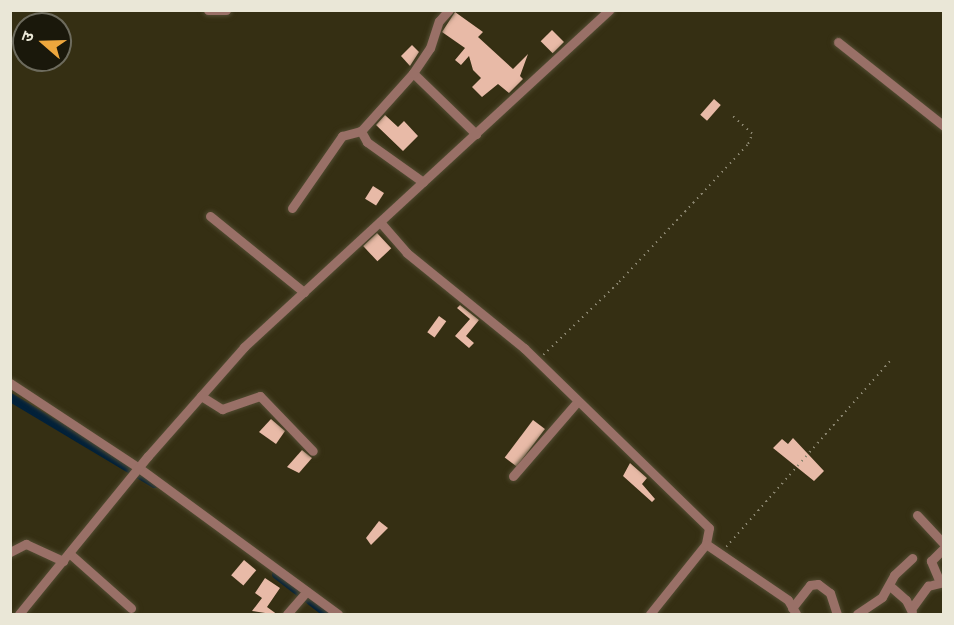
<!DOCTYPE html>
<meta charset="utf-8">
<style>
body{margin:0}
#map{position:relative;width:954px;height:625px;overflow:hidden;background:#352f13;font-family:Barlow,"Noto Sans Devanagari",sans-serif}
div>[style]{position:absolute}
.canal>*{height:9px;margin:-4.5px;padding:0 4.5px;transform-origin:4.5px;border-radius:4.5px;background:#02213a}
.building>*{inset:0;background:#e8baa7;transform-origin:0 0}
.path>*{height:1.5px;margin-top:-0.75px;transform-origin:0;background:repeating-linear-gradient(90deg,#8a856f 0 1.5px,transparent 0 6px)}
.roads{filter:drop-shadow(0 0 2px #524c32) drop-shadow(0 0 2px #524c32)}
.minor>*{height:9px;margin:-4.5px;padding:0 4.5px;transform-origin:4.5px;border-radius:4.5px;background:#997067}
span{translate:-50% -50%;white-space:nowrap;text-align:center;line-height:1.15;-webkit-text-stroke:6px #1a180b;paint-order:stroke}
.frame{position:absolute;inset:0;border:12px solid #eae7d7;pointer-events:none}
.north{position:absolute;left:12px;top:12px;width:60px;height:60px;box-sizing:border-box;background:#1a180b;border:2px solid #6d6b5d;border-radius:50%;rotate:290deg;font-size:16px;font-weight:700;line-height:24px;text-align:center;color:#eae7d7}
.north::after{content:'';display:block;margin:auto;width:21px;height:27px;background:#eea73d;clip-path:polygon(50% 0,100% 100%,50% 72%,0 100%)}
</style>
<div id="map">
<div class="canal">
<div style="left:10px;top:397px;width:168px;rotate:30.8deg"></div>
<div style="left:276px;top:574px;width:66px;rotate:37.6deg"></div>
</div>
<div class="building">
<div style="clip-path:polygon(455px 12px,483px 32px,478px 37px,513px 69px,528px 54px,520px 76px,523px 79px,509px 93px,498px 84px,482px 97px,472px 87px,481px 78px,473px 70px,469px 56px,461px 65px,455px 60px,465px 48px,442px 32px)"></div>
<div style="left:552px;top:30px;width:17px;height:16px;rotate:45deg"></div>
<div style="clip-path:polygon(412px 45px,419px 52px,410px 66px,401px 56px)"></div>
<div style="left:714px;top:99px;width:9px;height:21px;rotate:41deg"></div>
<div style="clip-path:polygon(385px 115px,398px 127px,404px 121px,418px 136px,403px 151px,376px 125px)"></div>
<div style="left:373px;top:186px;width:13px;height:15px;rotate:32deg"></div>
<div style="left:377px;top:233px;width:21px;height:19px;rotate:47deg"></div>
<div style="clip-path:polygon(460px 305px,479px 320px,466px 336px,474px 343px,469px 348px,455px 336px,470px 319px,457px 308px)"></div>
<div style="left:439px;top:316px;width:9px;height:20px;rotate:36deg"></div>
<div style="clip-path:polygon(271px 419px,285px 431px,276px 444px,259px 432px)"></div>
<div style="left:533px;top:420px;width:15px;height:47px;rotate:37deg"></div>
<div style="clip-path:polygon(793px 438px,824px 471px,814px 481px,773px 448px,782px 439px,788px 444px)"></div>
<div style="clip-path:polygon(302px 450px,312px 458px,299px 473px,287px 467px)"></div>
<div style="clip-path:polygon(630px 463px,647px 478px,642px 484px,655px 499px,652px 502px,623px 476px)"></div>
<div style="clip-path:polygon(379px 521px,388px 528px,371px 545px,366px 538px)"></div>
<div style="left:244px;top:560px;width:16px;height:20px;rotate:40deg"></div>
<div style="clip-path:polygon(265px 578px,280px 588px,267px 607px,278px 615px,252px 611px,262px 598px,255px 593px)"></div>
</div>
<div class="path">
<div style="left:543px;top:355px;width:105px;rotate:-43.8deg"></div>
<div style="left:619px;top:282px;width:189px;rotate:-46.9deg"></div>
<div style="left:748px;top:144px;width:11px;rotate:-68deg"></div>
<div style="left:752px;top:134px;width:28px;rotate:-138deg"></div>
<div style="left:726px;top:547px;width:248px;rotate:-48.6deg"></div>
</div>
<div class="roads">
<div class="minor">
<div style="left:208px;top:10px;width:18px"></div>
<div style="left:838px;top:42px;width:135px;rotate:38.4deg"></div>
<div style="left:413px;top:73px;width:88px;rotate:44.1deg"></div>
<div style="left:423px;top:182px;width:69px;rotate:-144.5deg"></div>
<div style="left:367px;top:142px;width:13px;rotate:-119deg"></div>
<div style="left:361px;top:131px;width:78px;rotate:-48.1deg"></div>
<div style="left:413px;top:73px;width:30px;rotate:-56deg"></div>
<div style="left:430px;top:48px;width:28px;rotate:-72deg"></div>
<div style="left:439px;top:21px;width:15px;rotate:-48deg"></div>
<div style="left:292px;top:208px;width:88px;rotate:-55.2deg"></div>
<div style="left:342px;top:136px;width:20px;rotate:-15deg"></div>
<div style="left:210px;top:216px;width:121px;rotate:39deg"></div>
<div style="left:380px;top:222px;width:41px;rotate:48.9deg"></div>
<div style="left:407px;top:253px;width:151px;rotate:39.1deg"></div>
<div style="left:524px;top:348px;width:258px;rotate:44.2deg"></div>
<div style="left:709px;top:528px;width:16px;rotate:101deg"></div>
<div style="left:706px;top:544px;width:90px;rotate:128.7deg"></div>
<div style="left:10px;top:383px;width:154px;rotate:33.4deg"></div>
<div style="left:139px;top:468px;width:247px;rotate:36.3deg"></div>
<div style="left:201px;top:396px;width:25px;rotate:32deg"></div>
<div style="left:222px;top:409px;width:40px;rotate:-18.9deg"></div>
<div style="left:260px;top:396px;width:76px;rotate:46.1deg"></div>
<div style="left:513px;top:476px;width:98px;rotate:-49.1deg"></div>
<div style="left:917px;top:515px;width:40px;rotate:47deg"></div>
<div style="left:706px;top:544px;width:99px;rotate:34.3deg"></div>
<div style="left:788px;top:600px;width:16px;rotate:60deg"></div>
<div style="left:10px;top:552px;width:18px;rotate:-27deg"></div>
<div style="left:26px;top:544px;width:41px;rotate:24.7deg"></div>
<div style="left:69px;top:553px;width:83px;rotate:41.6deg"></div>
<div style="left:939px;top:580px;width:21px;rotate:-113deg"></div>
<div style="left:931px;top:561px;width:18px;rotate:-45deg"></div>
<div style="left:890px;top:586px;width:21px;rotate:41deg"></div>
<div style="left:906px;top:600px;width:13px;rotate:63deg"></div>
<div style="left:792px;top:608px;width:29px;rotate:-52deg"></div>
<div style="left:810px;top:585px;width:8px;rotate:-7deg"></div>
<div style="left:818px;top:584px;width:15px;rotate:37deg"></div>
<div style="left:830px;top:593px;width:22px;rotate:72deg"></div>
<div style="left:911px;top:609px;width:29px;rotate:-54deg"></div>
<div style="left:928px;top:586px;width:16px;rotate:-14deg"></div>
<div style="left:19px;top:614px;width:204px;rotate:-50.8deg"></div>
<div style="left:148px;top:456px;width:145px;rotate:-48.6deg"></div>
<div style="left:244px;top:347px;width:497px;rotate:-42.7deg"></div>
<div style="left:287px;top:614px;width:30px;rotate:-49deg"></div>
<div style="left:857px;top:614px;width:30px;rotate:-34deg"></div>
<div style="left:882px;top:597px;width:25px;rotate:-61deg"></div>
<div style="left:894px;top:575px;width:25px;rotate:-43deg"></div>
</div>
</div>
<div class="frame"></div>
<div class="north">उ</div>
</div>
